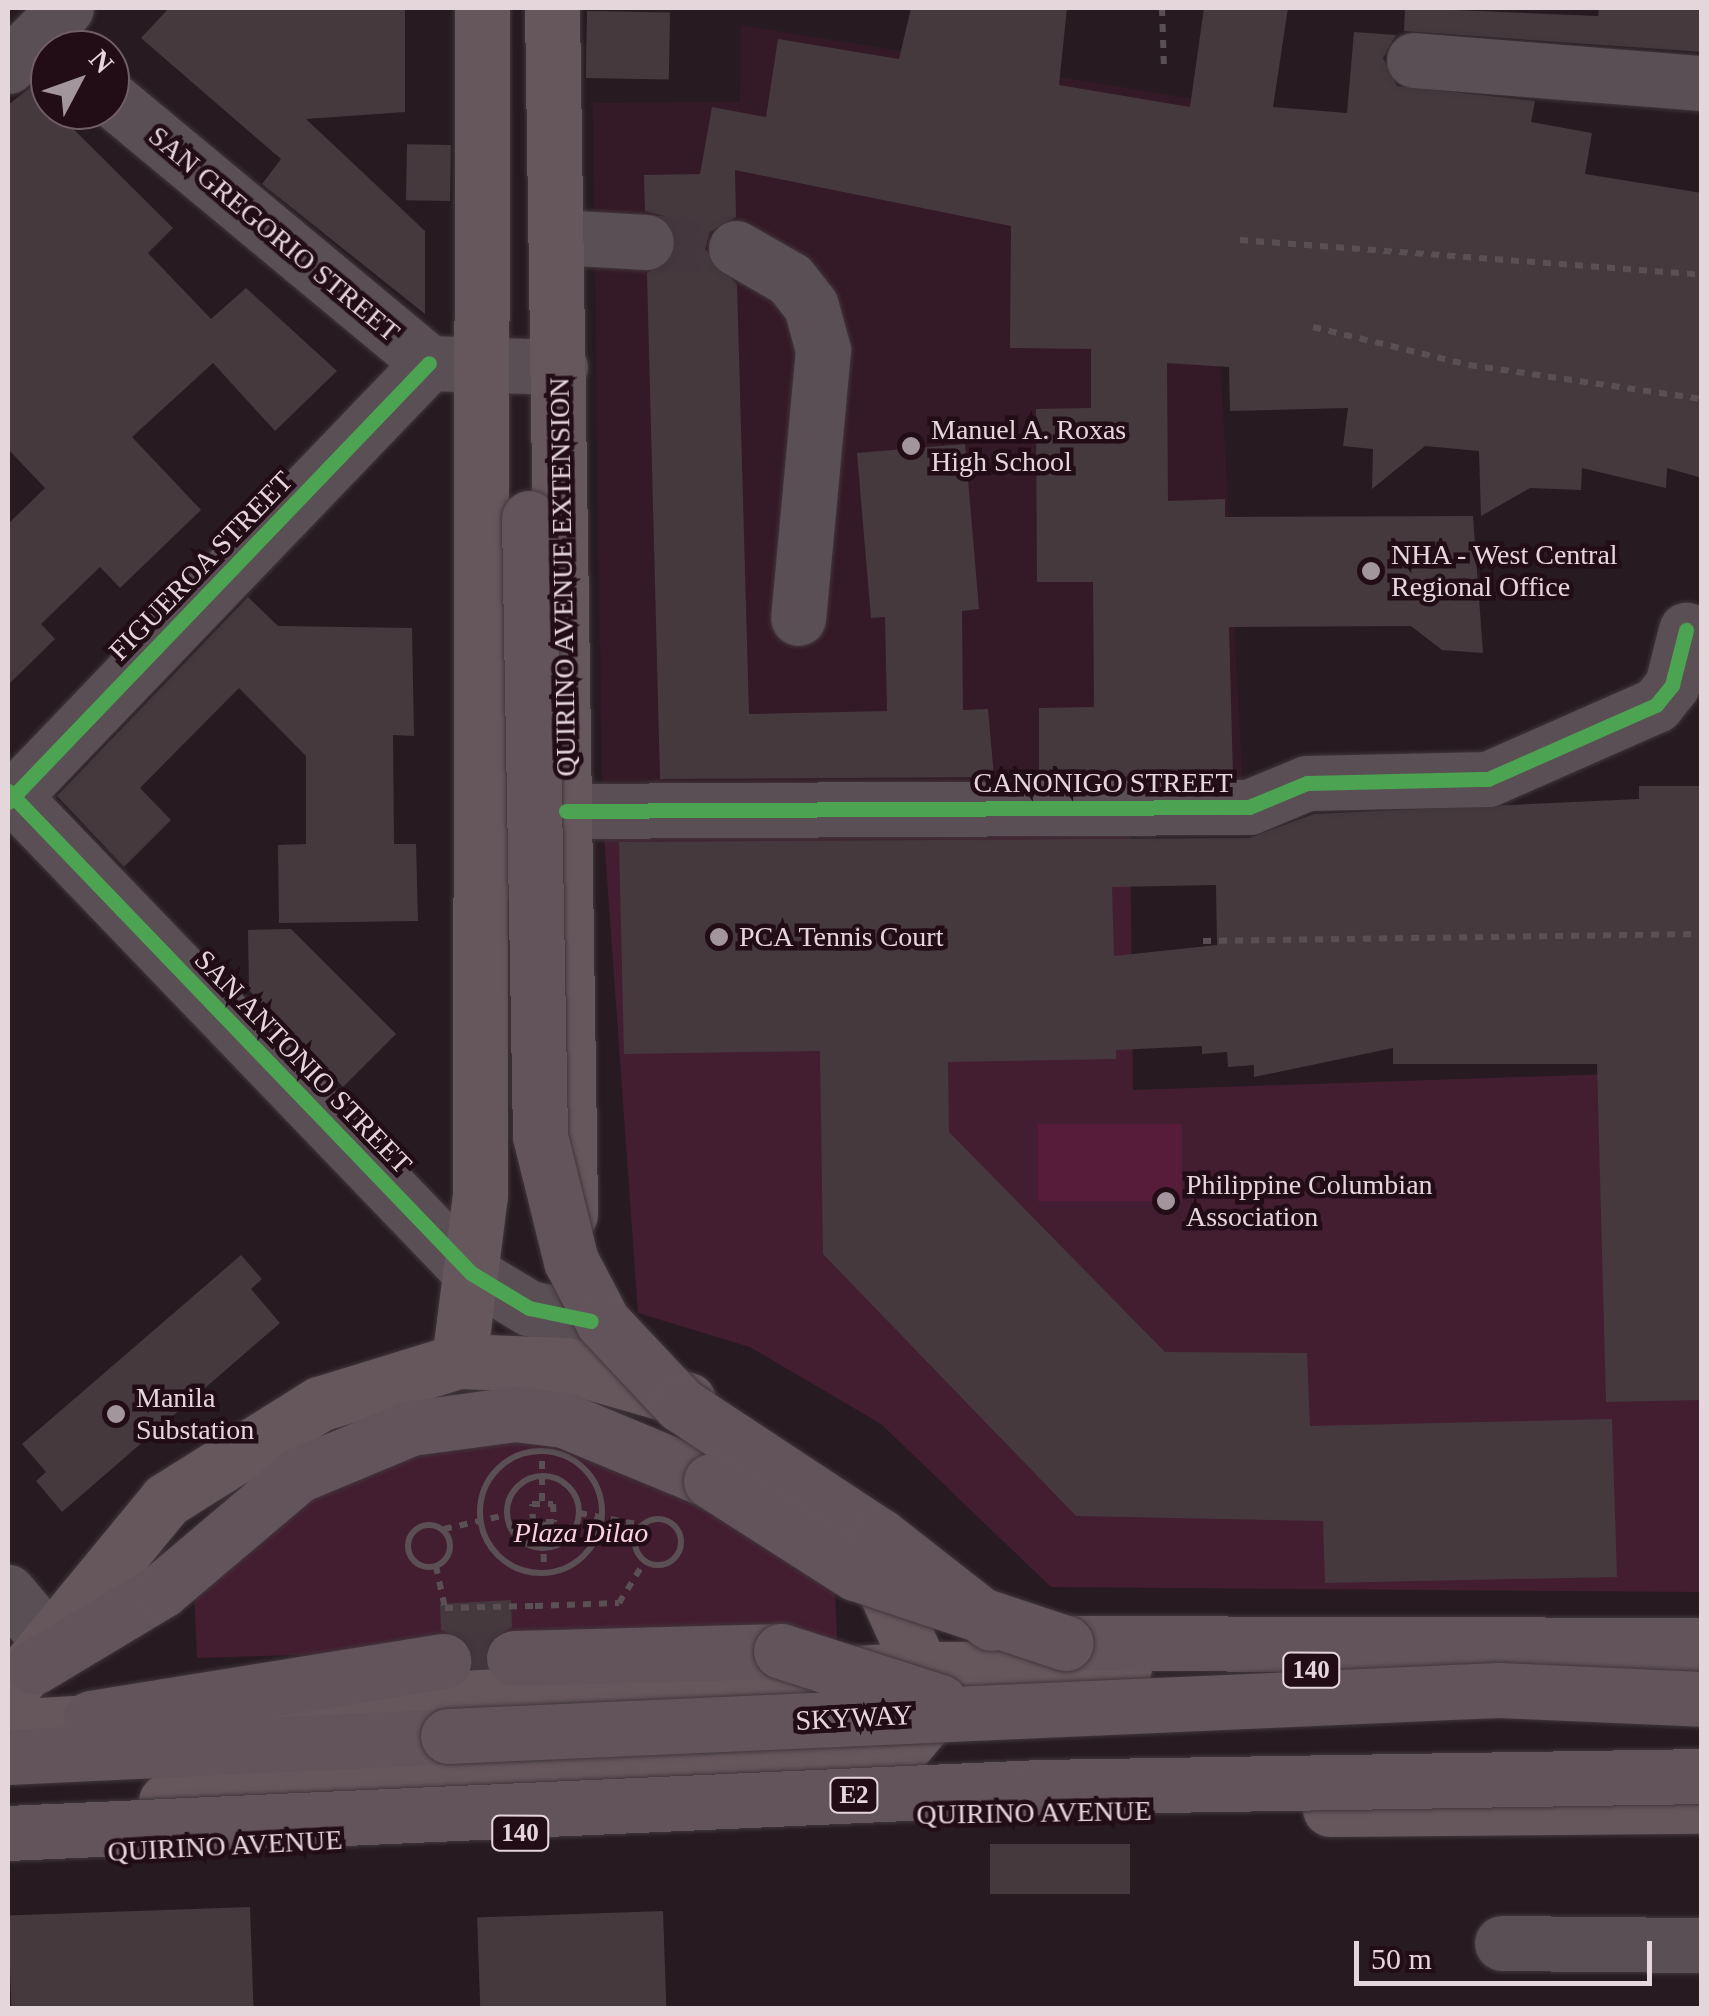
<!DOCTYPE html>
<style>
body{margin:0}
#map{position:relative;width:1709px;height:2016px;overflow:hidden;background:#271b21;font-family:Georgia,serif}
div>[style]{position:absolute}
.built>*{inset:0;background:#341a26}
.green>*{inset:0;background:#431e30}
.water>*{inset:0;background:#571c3a;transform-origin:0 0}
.building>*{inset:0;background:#45393e;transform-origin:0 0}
.minor-tunnel>*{height:55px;margin-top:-27.5px;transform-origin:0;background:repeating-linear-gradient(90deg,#44373d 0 55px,transparent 0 83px)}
.highway-tunnel>*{height:55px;margin-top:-27.5px;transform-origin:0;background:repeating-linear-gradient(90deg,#44373d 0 55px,transparent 0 83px)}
.path>*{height:6px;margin-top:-3px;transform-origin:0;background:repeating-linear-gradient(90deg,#5a5054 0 8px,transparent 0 16px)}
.path>.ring{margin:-3px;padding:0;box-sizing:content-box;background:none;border:6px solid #5a5054;border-radius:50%}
.roads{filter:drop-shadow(0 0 2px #41363b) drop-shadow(0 0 2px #41363b)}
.minor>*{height:55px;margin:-27.5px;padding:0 27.5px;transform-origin:27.5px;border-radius:27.5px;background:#5a4f54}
.major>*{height:55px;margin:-27.5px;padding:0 27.5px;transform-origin:27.5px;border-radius:27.5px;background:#66575d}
.highway>*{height:55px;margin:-27.5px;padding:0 27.5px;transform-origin:27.5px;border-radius:27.5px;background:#63545b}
.bridges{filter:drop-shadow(0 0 2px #41363b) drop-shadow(0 0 2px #41363b)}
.highway-bridge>*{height:55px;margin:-27.5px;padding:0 27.5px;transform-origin:27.5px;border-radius:27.5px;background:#63545b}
.cycleway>*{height:15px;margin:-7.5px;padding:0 7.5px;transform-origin:7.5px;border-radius:7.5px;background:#4ca352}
.dots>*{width:28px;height:28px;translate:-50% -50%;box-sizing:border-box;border:5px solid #220d17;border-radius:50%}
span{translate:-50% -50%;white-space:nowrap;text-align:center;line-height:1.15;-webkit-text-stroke:9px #220d17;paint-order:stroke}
.shield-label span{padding:2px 8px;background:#220d17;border:2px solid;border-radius:8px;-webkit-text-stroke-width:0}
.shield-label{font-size:25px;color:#e5d6dc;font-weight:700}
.street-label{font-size:28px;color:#e5d6dc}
.poi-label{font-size:28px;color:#e5d6dc}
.left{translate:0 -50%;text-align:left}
.park-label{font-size:28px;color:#fcd1e2;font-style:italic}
.frame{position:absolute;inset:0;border:10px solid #e5d6dc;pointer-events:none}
.north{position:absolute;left:30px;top:30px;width:100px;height:100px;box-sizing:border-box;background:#220d17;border:2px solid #705d66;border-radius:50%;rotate:49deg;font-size:28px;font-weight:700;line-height:40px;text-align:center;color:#e5d6dc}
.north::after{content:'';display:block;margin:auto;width:35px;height:45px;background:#a2959b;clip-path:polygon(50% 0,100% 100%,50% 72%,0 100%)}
.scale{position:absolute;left:1354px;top:1941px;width:298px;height:45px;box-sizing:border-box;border:5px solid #e5d6dc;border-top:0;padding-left:12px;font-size:30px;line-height:35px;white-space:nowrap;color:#e5d6dc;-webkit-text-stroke:8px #220d17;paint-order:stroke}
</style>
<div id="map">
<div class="built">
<div style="clip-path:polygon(741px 25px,1207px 101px,1243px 793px,602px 789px,593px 103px,740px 102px)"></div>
</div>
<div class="green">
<div style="clip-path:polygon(1130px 817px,1133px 1090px,1701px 1071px,1701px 1592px,1051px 1587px,881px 1424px,750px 1347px,638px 1313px,603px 821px)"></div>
<div style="clip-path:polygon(515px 1399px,834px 1566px,837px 1639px,197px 1658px,194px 1590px,257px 1524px)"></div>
</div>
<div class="water">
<div style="left:1182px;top:1124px;width:77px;height:144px;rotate:90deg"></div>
</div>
<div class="building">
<div style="clip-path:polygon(169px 8px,405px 8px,405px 112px,306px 119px,425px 231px,425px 314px,262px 184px,281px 159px,141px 38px)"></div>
<div style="clip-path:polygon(911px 8px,1067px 8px,1059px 85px,1190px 107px,1204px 8px,1288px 8px,1273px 107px,1347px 113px,1354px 32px,1396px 35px,1383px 58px,1397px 86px,1535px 101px,1531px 122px,1592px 133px,1585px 174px,1702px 193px,1702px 478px,1667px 468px,1666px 488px,1582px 468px,1581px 490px,1530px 488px,1481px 516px,1479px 451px,1425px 446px,1372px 489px,1373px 449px,1343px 446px,1348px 408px,1230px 411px,1229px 367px,1167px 363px,1168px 501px,1225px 499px,1225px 517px,1473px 516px,1483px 653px,1442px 650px,1411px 626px,1229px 627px,1233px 776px,1039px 777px,1039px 708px,1094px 707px,1093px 582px,1037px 582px,1036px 409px,1091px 408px,1091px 349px,1010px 348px,1011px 226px,735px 170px,736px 217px,710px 232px,705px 249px,737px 285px,749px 714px,887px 711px,885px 617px,871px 618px,857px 453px,965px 444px,979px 609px,962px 611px,963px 710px,988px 709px,994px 777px,660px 779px,647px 273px,672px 260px,677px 243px,664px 216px,645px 211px,644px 175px,700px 174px,712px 107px,766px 117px,778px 39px,899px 59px)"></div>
<div style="clip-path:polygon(1405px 8px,1598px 16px,1599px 8px,1702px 8px,1702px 52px,1404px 31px)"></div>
<div style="left:587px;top:11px;width:83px;height:67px;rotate:1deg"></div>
<div style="clip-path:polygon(31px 87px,173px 228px,148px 253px,211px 319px,246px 288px,337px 371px,275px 431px,213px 363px,132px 437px,201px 510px,120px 588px,100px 567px,41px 624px,55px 639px,8px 685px,8px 524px,45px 488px,8px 449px,8px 105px)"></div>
<div style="left:451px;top:145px;width:56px;height:44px;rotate:91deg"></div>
<div style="clip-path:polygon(248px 597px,278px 626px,412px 628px,414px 736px,393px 735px,394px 844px,416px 844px,418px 921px,279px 923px,278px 845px,306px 844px,306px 756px,239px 688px,140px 788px,171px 820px,124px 867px,57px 796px)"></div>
<div style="clip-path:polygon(evenodd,1639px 786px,1702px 786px,1702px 1400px,1606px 1402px,1597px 1064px,1393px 1064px,1393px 1048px,1254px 1077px,1254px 1065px,1228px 1067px,1227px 1052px,1202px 1054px,1202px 1046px,1116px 1050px,1116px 1059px,948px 1062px,949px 1132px,1165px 1352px,1307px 1353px,1310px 1426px,1612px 1419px,1617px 1577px,1325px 1583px,1323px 1521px,1076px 1516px,823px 1254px,820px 1051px,624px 1054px,619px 842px,1249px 838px,1314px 814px,1639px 799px,1639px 786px,1216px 885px,1217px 945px,1114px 956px,1112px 887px,1216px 885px)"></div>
<div style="clip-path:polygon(291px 929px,396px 1034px,343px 1087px,249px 990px,248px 930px)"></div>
<div style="clip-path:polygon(241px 1255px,262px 1279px,251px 1289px,280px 1323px,62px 1512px,36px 1481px,46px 1472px,22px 1444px)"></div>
<div style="clip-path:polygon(511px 1600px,512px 1627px,487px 1642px,485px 1665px,473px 1666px,466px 1641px,441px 1630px,440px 1604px)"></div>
<div style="left:990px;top:1844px;width:140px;height:50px"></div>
<div style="left:250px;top:1907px;width:101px;height:242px;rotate:88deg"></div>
<div style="left:663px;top:1911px;width:97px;height:186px;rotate:88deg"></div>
</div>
<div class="minor-tunnel">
<div style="left:646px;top:242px;width:90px;rotate:3.8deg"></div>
</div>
<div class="highway-tunnel">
<div style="left:443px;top:1661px;width:71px;rotate:-2.4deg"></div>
</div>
<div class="path">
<div style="left:1162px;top:8px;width:61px;rotate:88.1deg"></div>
<div style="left:1240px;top:240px;width:463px;rotate:4.3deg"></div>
<div style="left:1313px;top:327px;width:161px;rotate:13.7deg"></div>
<div style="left:1469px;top:365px;width:235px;rotate:8.3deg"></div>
<div style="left:1203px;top:941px;width:499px;rotate:-0.8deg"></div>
<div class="ring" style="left:480px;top:1451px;width:116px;height:116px"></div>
<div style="left:542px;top:1461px;width:44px;rotate:90deg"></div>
<div class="ring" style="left:507px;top:1476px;width:66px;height:66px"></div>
<div style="left:532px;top:1504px;width:21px"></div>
<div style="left:553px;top:1504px;width:18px;rotate:87deg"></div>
<div style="left:554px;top:1522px;width:21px;rotate:180deg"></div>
<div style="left:533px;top:1522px;width:18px;rotate:-93deg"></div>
<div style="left:579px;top:1513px;width:63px;rotate:11deg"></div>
<div class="ring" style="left:635px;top:1519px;width:40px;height:40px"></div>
<div style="left:543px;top:1522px;width:51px;rotate:88.9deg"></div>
<div class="ring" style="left:408px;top:1525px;width:36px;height:36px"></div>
<div style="left:444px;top:1529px;width:64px;rotate:-12.7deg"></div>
<div style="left:436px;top:1566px;width:43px;rotate:77.9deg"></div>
<div style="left:445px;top:1608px;width:90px;rotate:-1.3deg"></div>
<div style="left:535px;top:1606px;width:84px;rotate:-2deg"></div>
<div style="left:619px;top:1603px;width:49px;rotate:-58.2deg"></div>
</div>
<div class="roads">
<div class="minor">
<div style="left:1414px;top:60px;width:289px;rotate:4.6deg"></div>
<div style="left:8px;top:66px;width:82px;rotate:-45deg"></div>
<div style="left:110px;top:98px;width:415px;rotate:39.7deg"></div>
<div style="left:429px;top:363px;width:131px;rotate:1.7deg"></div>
<div style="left:558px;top:237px;width:88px;rotate:3.3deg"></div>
<div style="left:736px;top:248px;width:62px;rotate:29.9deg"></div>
<div style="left:790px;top:279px;width:34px;rotate:52deg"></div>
<div style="left:811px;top:306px;width:46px;rotate:74.7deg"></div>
<div style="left:823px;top:350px;width:269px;rotate:95.3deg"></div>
<div style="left:8px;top:791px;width:668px;rotate:46.15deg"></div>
<div style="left:471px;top:1273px;width:68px;rotate:31.1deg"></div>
<div style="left:529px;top:1308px;width:63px;rotate:11.8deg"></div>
<div style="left:8px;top:802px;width:608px;rotate:-46.2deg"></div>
<div style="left:566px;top:811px;width:683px;rotate:-0.34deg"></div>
<div style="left:1249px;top:807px;width:63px;rotate:-22.5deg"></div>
<div style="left:1307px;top:783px;width:181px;rotate:-1.3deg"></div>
<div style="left:1488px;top:779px;width:184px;rotate:-23.8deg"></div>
<div style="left:1656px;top:705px;width:26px;rotate:-51deg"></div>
<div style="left:1672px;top:685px;width:57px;rotate:-75.7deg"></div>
<div style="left:8px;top:1592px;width:67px;rotate:50.4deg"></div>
<div style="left:1502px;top:1943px;width:200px;rotate:0.6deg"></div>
</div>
<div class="major">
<div style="left:552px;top:8px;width:1206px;rotate:89.14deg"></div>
<div style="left:459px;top:1361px;width:167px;rotate:-82.8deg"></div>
<div style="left:480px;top:1195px;width:1187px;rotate:-89.9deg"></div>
<div style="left:8px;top:1692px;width:249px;rotate:-50.5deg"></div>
<div style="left:166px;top:1500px;width:181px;rotate:-32.1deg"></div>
<div style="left:319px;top:1404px;width:146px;rotate:-17.1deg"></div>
<div style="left:459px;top:1361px;width:107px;rotate:2.1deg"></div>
<div style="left:566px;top:1365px;width:127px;rotate:16deg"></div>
<div style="left:261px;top:1711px;width:661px;rotate:-3.64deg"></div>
<div style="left:921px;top:1669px;width:203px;rotate:-0.3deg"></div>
<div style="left:8px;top:1727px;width:132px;rotate:-3.5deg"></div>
<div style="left:166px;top:1801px;width:743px;rotate:-4.48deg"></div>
<div style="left:907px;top:1743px;width:31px;rotate:-50deg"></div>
<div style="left:927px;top:1719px;width:50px;rotate:-96.8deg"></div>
<div style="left:921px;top:1669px;width:126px;rotate:-114.3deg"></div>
<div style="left:1330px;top:1809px;width:372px;rotate:-0.5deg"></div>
</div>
<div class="highway">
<div style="left:1066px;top:1643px;width:636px;rotate:0.18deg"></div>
<div style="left:514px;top:1658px;width:267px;rotate:-1.5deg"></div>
<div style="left:34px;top:1667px;width:149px;rotate:-31deg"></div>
<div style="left:162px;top:1590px;width:178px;rotate:-40.2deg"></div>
<div style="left:298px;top:1475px;width:122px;rotate:-22.6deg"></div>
<div style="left:411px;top:1428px;width:105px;rotate:-7.7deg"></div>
<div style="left:515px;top:1414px;width:49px;rotate:7deg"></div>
<div style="left:564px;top:1420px;width:159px;rotate:22.5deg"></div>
<div style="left:91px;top:1718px;width:357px;rotate:-9.2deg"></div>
<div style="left:8px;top:1757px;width:441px;rotate:-2.7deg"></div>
</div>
</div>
<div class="bridges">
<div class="highway-bridge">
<div style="left:529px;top:518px;width:618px;rotate:88.98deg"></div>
<div style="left:540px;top:1136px;width:129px;rotate:76.1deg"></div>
<div style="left:571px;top:1261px;width:69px;rotate:62.3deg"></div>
<div style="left:603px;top:1322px;width:114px;rotate:46.8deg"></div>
<div style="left:681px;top:1405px;width:238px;rotate:33.4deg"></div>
<div style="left:880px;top:1536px;width:141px;rotate:38.1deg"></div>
<div style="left:711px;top:1481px;width:171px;rotate:32.6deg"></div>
<div style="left:855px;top:1573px;width:222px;rotate:18.4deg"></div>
<div style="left:781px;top:1651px;width:167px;rotate:17.8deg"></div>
<div style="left:448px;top:1736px;width:1052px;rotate:-2.51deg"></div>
<div style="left:1499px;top:1690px;width:203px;rotate:2.5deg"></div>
<div style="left:8px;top:1833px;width:1033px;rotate:-2.55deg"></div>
<div style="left:1040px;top:1787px;width:662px;rotate:-0.95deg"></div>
</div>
</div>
<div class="cycleway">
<div style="left:8px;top:791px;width:668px;rotate:46.15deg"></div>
<div style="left:471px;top:1273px;width:68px;rotate:31.1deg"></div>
<div style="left:529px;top:1308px;width:63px;rotate:11.8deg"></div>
<div style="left:8px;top:802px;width:608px;rotate:-46.2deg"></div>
<div style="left:566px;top:811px;width:683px;rotate:-0.34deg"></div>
<div style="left:1249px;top:807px;width:63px;rotate:-22.5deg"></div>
<div style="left:1307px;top:783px;width:181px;rotate:-1.3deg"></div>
<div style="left:1488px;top:779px;width:184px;rotate:-23.8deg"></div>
<div style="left:1656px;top:705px;width:26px;rotate:-51deg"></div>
<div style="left:1672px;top:685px;width:57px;rotate:-75.7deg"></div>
</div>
<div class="dots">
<div style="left:911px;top:446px;background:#a2959b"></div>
<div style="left:1371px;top:571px;background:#a2959b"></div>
<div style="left:719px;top:937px;background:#a2959b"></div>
<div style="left:1166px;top:1201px;background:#a2959b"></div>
<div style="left:116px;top:1414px;background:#a2959b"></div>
</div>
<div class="shield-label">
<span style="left:1311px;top:1670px">140</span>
<span style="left:854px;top:1795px">E2</span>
<span style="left:520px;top:1833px">140</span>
</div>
<div class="street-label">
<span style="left:274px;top:234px;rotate:40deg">SAN GREGORIO STREET</span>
<span style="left:201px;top:566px;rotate:-46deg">FIGUEROA STREET</span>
<span style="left:563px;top:577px;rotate:-91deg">QUIRINO AVENUE EXTENSION</span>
<span style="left:1103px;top:783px">CANONIGO STREET</span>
<span style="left:303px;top:1062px;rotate:46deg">SAN ANTONIO STREET</span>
<span style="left:854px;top:1718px;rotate:-3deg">SKYWAY</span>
<span style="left:1034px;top:1813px;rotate:-1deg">QUIRINO AVENUE</span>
<span style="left:225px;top:1846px;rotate:-3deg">QUIRINO AVENUE</span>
</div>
<div class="poi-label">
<span class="left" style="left:931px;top:446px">Manuel A. Roxas<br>High School</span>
<span class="left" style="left:1391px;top:571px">NHA - West Central<br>Regional Office</span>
<span class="left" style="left:739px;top:937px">PCA Tennis Court</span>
<span class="left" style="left:1186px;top:1201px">Philippine Columbian<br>Association</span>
<span class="left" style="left:136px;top:1414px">Manila<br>Substation</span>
</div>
<div class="park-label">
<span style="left:581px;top:1533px">Plaza Dilao</span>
</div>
<div class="frame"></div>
<div class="north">N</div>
<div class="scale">50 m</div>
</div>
